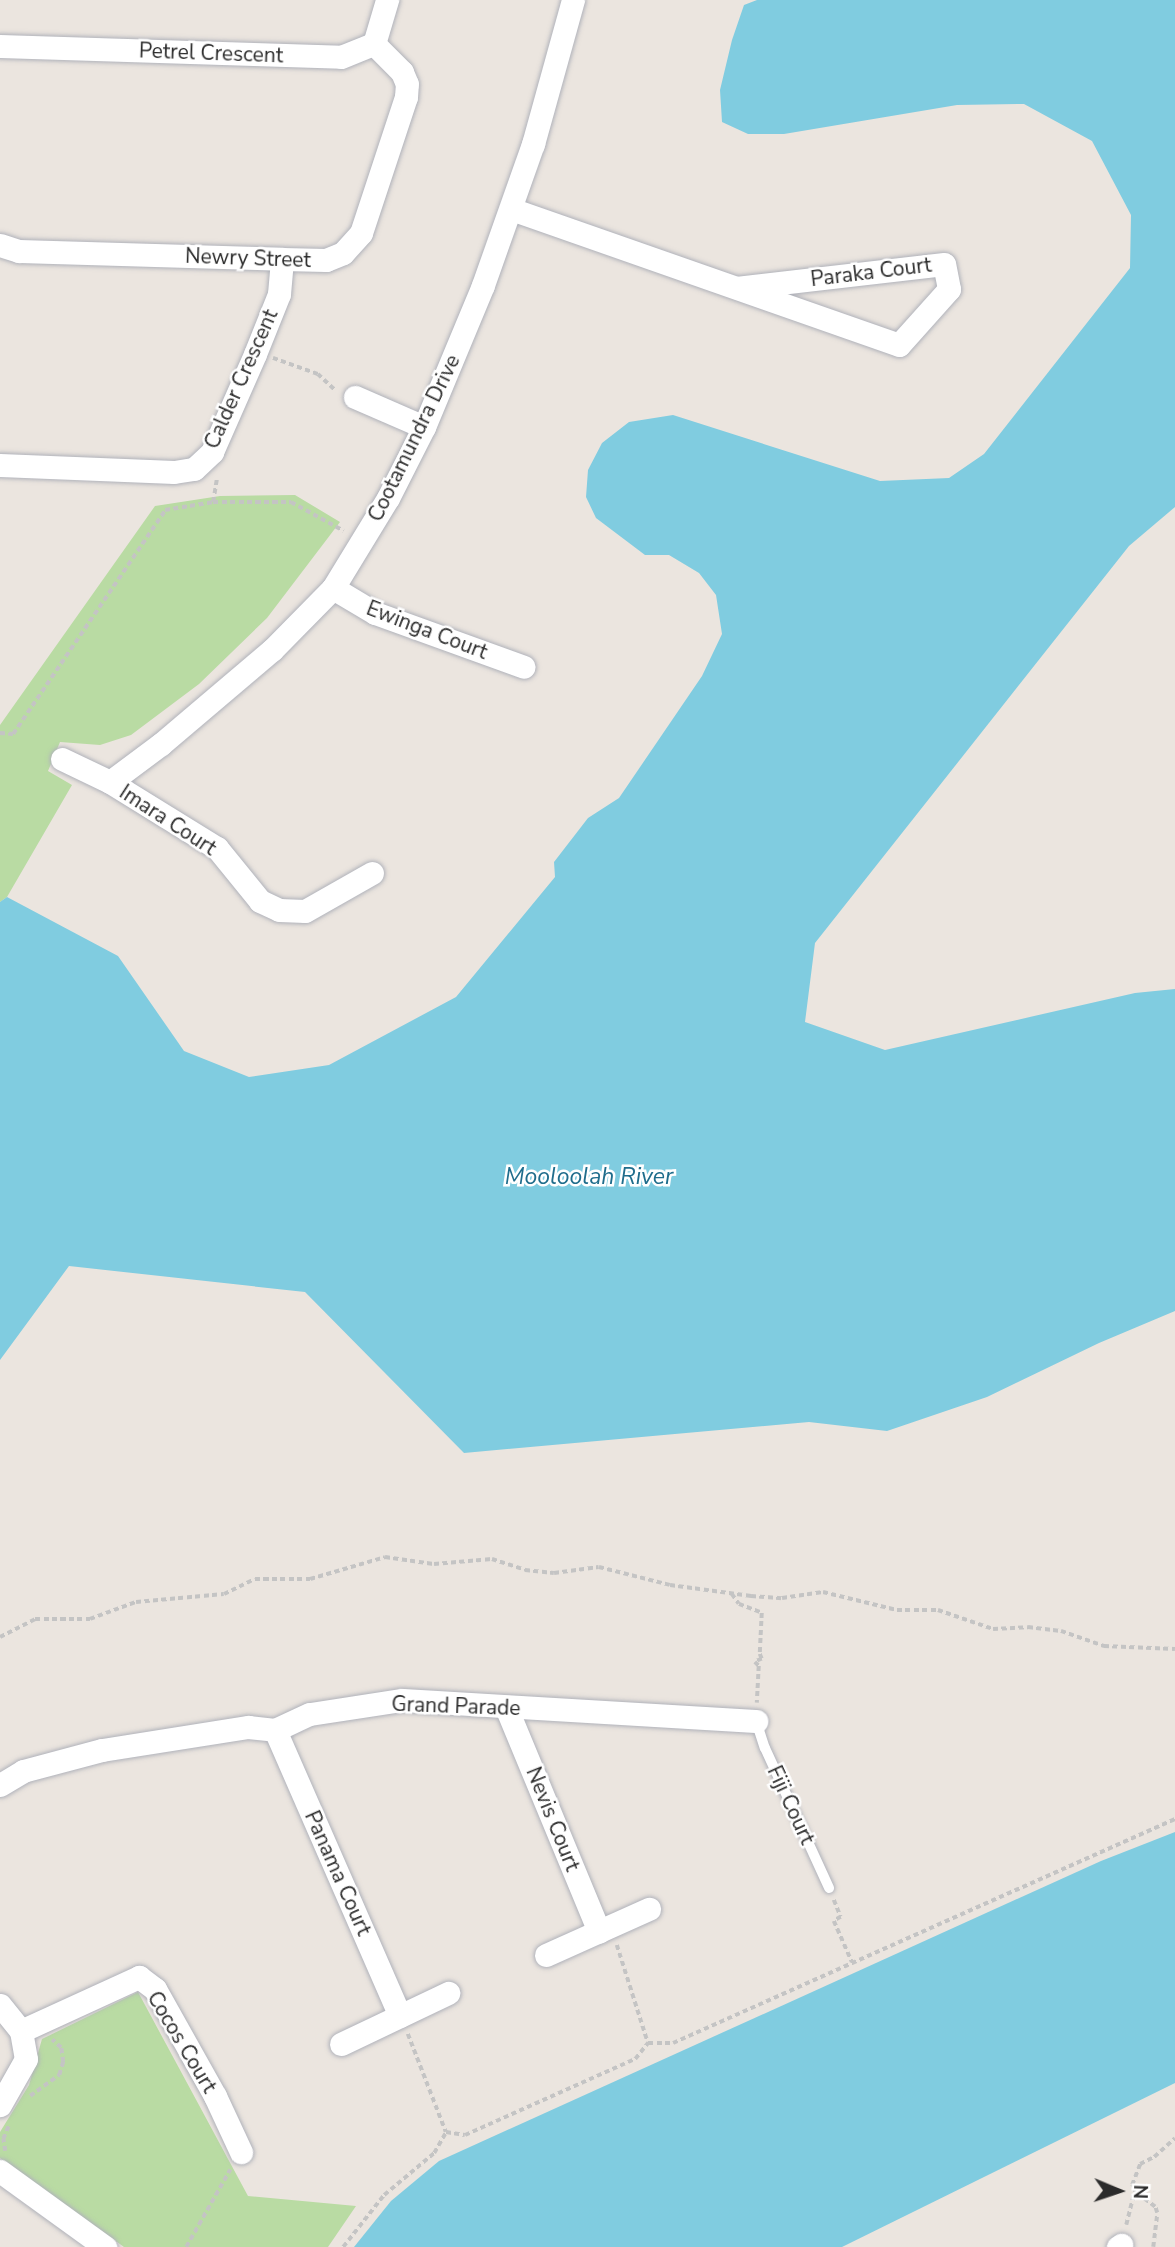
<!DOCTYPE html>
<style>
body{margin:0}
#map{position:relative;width:1175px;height:2247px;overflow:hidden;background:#ebe5df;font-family:"Nunito Sans",sans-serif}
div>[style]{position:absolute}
.green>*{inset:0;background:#b9dba3}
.water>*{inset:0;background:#80cce0}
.path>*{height:3.5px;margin-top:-1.75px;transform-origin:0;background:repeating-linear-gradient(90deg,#c4c4c4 0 5px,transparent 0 8.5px)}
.roads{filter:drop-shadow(0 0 2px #b0b2ba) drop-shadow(0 0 2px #b0b2ba)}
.lane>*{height:10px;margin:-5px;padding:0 5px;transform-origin:5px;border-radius:5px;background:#fff}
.street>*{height:23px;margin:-11.5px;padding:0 11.5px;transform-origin:11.5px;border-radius:11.5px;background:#fff}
span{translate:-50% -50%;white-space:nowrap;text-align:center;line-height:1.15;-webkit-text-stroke:5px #fff;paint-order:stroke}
.street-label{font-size:21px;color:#2b2b2b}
.water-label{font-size:23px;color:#1f6d8c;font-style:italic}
.north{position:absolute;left:1084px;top:2156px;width:70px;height:70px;-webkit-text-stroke:5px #fff;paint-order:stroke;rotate:92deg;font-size:19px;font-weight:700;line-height:28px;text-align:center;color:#2b2b2b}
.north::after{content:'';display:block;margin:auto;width:24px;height:32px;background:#2b2b2b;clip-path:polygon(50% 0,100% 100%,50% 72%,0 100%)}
</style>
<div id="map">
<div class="green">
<div style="clip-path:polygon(295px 495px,340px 522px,267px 618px,199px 684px,131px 735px,100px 745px,60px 742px,48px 771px,72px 785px,7px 897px,0 902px,0 725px,155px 506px,220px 496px)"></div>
<div style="clip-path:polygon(138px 1992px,248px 2196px,356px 2206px,328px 2247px,124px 2247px,0 2158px,0 2132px,29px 2085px,42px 2039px)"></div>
</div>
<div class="water">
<div style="clip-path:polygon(757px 0,1175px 0,1175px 507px,1129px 546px,815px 943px,805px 1022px,885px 1050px,1135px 993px,1175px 989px,1175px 1311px,1099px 1343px,987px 1397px,887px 1431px,809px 1422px,464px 1453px,305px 1292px,69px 1266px,0 1360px,0 902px,7px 897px,118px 956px,184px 1051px,249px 1077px,329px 1065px,456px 997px,555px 877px,554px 862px,588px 818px,619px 798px,702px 676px,722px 634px,716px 595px,699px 573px,669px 555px,645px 555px,596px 518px,586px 497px,588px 470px,602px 443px,629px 422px,673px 415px,880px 481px,949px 478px,984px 454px,1130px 268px,1131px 215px,1092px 141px,1024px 104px,957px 105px,784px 134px,748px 134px,722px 122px,720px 90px,732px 40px,744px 5px)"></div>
<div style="clip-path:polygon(1175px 1832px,1175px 2083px,842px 2247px,354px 2247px,391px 2201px,439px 2161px,1101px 1861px)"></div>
</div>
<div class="path">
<div style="left:273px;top:358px;width:48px;rotate:19.6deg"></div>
<div style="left:318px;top:374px;width:25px;rotate:43deg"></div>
<div style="left:213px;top:502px;width:25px;rotate:-81deg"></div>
<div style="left:0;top:733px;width:13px;rotate:4deg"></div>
<div style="left:13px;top:734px;width:271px;rotate:-55.8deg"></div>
<div style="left:165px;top:510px;width:49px;rotate:-9.5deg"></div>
<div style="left:213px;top:502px;width:78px"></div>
<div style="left:291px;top:502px;width:60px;rotate:28.7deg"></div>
<div style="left:732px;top:1594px;width:12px;rotate:55deg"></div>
<div style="left:739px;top:1604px;width:25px;rotate:21deg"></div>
<div style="left:762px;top:1613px;width:41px;rotate:92.8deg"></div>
<div style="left:760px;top:1654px;width:5px;rotate:68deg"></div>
<div style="left:762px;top:1659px;width:8px;rotate:157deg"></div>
<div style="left:755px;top:1662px;width:6px;rotate:45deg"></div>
<div style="left:759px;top:1666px;width:37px;rotate:93deg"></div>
<div style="left:0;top:1637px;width:39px;rotate:-27deg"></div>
<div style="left:35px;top:1619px;width:55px"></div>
<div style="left:90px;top:1619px;width:49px;rotate:-20.3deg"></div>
<div style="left:136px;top:1602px;width:88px;rotate:-5.2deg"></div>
<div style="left:224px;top:1594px;width:34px;rotate:-26deg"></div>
<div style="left:255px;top:1579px;width:55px"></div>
<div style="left:310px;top:1579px;width:78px;rotate:-16.3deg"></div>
<div style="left:385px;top:1557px;width:49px;rotate:8.1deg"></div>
<div style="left:434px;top:1564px;width:58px;rotate:-4.9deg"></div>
<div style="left:492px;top:1559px;width:35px;rotate:18deg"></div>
<div style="left:525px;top:1570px;width:29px;rotate:6deg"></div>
<div style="left:554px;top:1573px;width:45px;rotate:-7.6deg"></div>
<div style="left:599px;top:1567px;width:73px;rotate:14.2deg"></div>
<div style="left:670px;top:1585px;width:82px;rotate:7.7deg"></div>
<div style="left:751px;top:1596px;width:31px;rotate:4deg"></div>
<div style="left:782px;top:1598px;width:41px;rotate:-8.3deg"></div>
<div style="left:823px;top:1592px;width:76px;rotate:13.7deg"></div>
<div style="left:897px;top:1610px;width:41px"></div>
<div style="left:938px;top:1610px;width:58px;rotate:19.1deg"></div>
<div style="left:993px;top:1629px;width:35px;rotate:-3deg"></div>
<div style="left:1028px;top:1627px;width:33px;rotate:7deg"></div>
<div style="left:1061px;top:1631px;width:46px;rotate:19.2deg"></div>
<div style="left:1104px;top:1646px;width:71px;rotate:2.4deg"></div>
<div style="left:834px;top:1900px;width:18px;rotate:68deg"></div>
<div style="left:841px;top:1917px;width:8px;rotate:150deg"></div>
<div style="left:834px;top:1921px;width:45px;rotate:66.3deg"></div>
<div style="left:617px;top:1945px;width:103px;rotate:72.4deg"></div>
<div style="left:408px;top:2034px;width:105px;rotate:68.8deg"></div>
<div style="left:30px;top:2096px;width:36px;rotate:-36deg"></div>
<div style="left:59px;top:2075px;width:14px;rotate:-73deg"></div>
<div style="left:63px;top:2062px;width:14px;rotate:-98deg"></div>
<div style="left:61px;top:2048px;width:12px;rotate:-138deg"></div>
<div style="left:5px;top:2151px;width:12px;rotate:-99deg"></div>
<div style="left:3px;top:2139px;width:15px;rotate:-67deg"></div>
<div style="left:1126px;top:2225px;width:37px;rotate:-76deg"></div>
<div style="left:186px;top:2247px;width:89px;rotate:-60.3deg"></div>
<div style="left:343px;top:2247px;width:66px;rotate:-51.7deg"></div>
<div style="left:384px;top:2195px;width:65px;rotate:-40deg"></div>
<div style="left:434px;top:2153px;width:24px;rotate:-60deg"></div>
<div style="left:446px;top:2132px;width:19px;rotate:9deg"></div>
<div style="left:465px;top:2135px;width:186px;rotate:-24.1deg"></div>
<div style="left:635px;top:2059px;width:21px;rotate:-51deg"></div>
<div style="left:648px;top:2043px;width:25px"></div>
<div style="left:673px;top:2043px;width:550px;rotate:-24.05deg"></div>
<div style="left:1153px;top:2247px;width:34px;rotate:-83deg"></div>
<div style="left:1157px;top:2213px;width:6px;rotate:-108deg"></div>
<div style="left:1155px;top:2207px;width:21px;rotate:-143deg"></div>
<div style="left:1138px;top:2194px;width:11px;rotate:-124deg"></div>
<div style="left:1132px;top:2185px;width:22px;rotate:-69deg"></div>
<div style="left:1140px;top:2164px;width:16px;rotate:-27deg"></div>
<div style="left:1154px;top:2157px;width:28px;rotate:-42deg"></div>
</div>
<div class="roads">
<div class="lane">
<div style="left:756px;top:1721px;width:28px;rotate:72deg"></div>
<div style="left:765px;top:1748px;width:154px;rotate:65.4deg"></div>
</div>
<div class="street">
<div style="left:0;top:46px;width:341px;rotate:1.8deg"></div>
<div style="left:341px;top:57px;width:35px;rotate:-22deg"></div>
<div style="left:374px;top:44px;width:46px;rotate:-73.5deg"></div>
<div style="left:511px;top:209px;width:411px;rotate:19.3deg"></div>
<div style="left:899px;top:345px;width:75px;rotate:-48.2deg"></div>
<div style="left:949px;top:289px;width:25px;rotate:-101deg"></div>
<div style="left:944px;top:264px;width:207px;rotate:173.4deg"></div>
<div style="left:0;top:245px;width:20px;rotate:18deg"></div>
<div style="left:19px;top:251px;width:263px;rotate:1.7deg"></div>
<div style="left:282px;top:259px;width:44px;rotate:1.3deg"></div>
<div style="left:326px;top:260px;width:18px;rotate:-22deg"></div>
<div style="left:343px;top:253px;width:27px;rotate:-48deg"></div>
<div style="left:361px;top:233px;width:143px;rotate:-71.7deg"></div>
<div style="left:406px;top:97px;width:13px;rotate:-86deg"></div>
<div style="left:407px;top:84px;width:13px;rotate:-113deg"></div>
<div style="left:402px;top:72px;width:40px;rotate:-135deg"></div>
<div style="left:355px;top:397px;width:75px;rotate:23.5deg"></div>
<div style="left:0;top:465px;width:174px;rotate:2.3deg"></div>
<div style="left:174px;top:472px;width:20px;rotate:-9deg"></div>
<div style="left:194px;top:469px;width:25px;rotate:-43deg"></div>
<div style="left:212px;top:452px;width:107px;rotate:-66.3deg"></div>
<div style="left:255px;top:354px;width:65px;rotate:-68.2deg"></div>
<div style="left:279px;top:294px;width:35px;rotate:-85deg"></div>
<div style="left:333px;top:588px;width:49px;rotate:30.8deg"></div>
<div style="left:375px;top:613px;width:158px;rotate:19.9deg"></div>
<div style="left:62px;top:759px;width:53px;rotate:25.6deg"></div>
<div style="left:110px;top:782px;width:126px;rotate:31.7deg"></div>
<div style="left:217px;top:848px;width:68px;rotate:50.9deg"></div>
<div style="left:260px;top:901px;width:21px;rotate:25deg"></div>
<div style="left:279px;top:910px;width:26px;rotate:2deg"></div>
<div style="left:305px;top:911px;width:77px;rotate:-29.6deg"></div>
<div style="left:110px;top:782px;width:64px;rotate:-36.7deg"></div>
<div style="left:161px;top:744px;width:145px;rotate:-40.3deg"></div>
<div style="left:272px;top:650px;width:87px;rotate:-45.5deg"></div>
<div style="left:333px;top:588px;width:105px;rotate:-58.6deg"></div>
<div style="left:388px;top:498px;width:80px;rotate:-63.1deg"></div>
<div style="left:424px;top:427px;width:154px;rotate:-67.4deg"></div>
<div style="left:483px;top:285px;width:150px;rotate:-70.5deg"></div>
<div style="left:533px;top:144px;width:149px;rotate:-74.5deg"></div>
<div style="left:506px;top:1707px;width:243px;rotate:67.5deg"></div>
<div style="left:275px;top:1730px;width:312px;rotate:66.4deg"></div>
<div style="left:0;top:1785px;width:27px;rotate:-31deg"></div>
<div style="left:23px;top:1771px;width:82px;rotate:-14.9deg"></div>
<div style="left:102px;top:1750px;width:148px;rotate:-9deg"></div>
<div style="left:248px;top:1727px;width:27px;rotate:6deg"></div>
<div style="left:275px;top:1730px;width:38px;rotate:-25deg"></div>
<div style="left:310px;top:1714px;width:93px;rotate:-8.7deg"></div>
<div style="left:402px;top:1700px;width:355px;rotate:3.4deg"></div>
<div style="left:546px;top:1955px;width:113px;rotate:-24.1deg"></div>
<div style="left:0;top:2005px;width:33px;rotate:51deg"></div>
<div style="left:21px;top:2031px;width:28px;rotate:80deg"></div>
<div style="left:26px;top:2059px;width:53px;rotate:119.5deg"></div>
<div style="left:21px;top:2031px;width:130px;rotate:-24.6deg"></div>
<div style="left:139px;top:1977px;width:20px;rotate:37deg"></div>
<div style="left:155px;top:1989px;width:123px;rotate:60.7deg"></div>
<div style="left:215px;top:2096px;width:62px;rotate:65.1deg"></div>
<div style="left:341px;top:2044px;width:119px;rotate:-25.5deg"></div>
<div style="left:0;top:2171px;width:130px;rotate:35.9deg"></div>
<div style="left:1118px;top:2247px;width:4px;rotate:-34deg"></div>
</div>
</div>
<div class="street-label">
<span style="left:211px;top:53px;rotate:2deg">Petrel Crescent</span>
<span style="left:248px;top:258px;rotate:2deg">Newry Street</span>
<span style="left:871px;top:272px;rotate:-7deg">Paraka Court</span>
<span style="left:241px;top:379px;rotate:-66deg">Calder Crescent</span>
<span style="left:414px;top:438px;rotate:-64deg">Cootamundra Drive</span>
<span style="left:427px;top:630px;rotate:21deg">Ewinga Court</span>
<span style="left:168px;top:820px;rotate:33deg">Imara Court</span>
<span style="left:456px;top:1706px;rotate:2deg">Grand Parade</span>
<span style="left:791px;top:1805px;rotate:65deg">Fiji Court</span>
<span style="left:553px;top:1819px;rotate:68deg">Nevis Court</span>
<span style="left:338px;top:1873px;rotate:66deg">Panama Court</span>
<span style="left:182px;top:2042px;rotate:59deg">Cocos Court</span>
</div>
<div class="water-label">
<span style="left:589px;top:1177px">Mooloolah River</span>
</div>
<div class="north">N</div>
</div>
